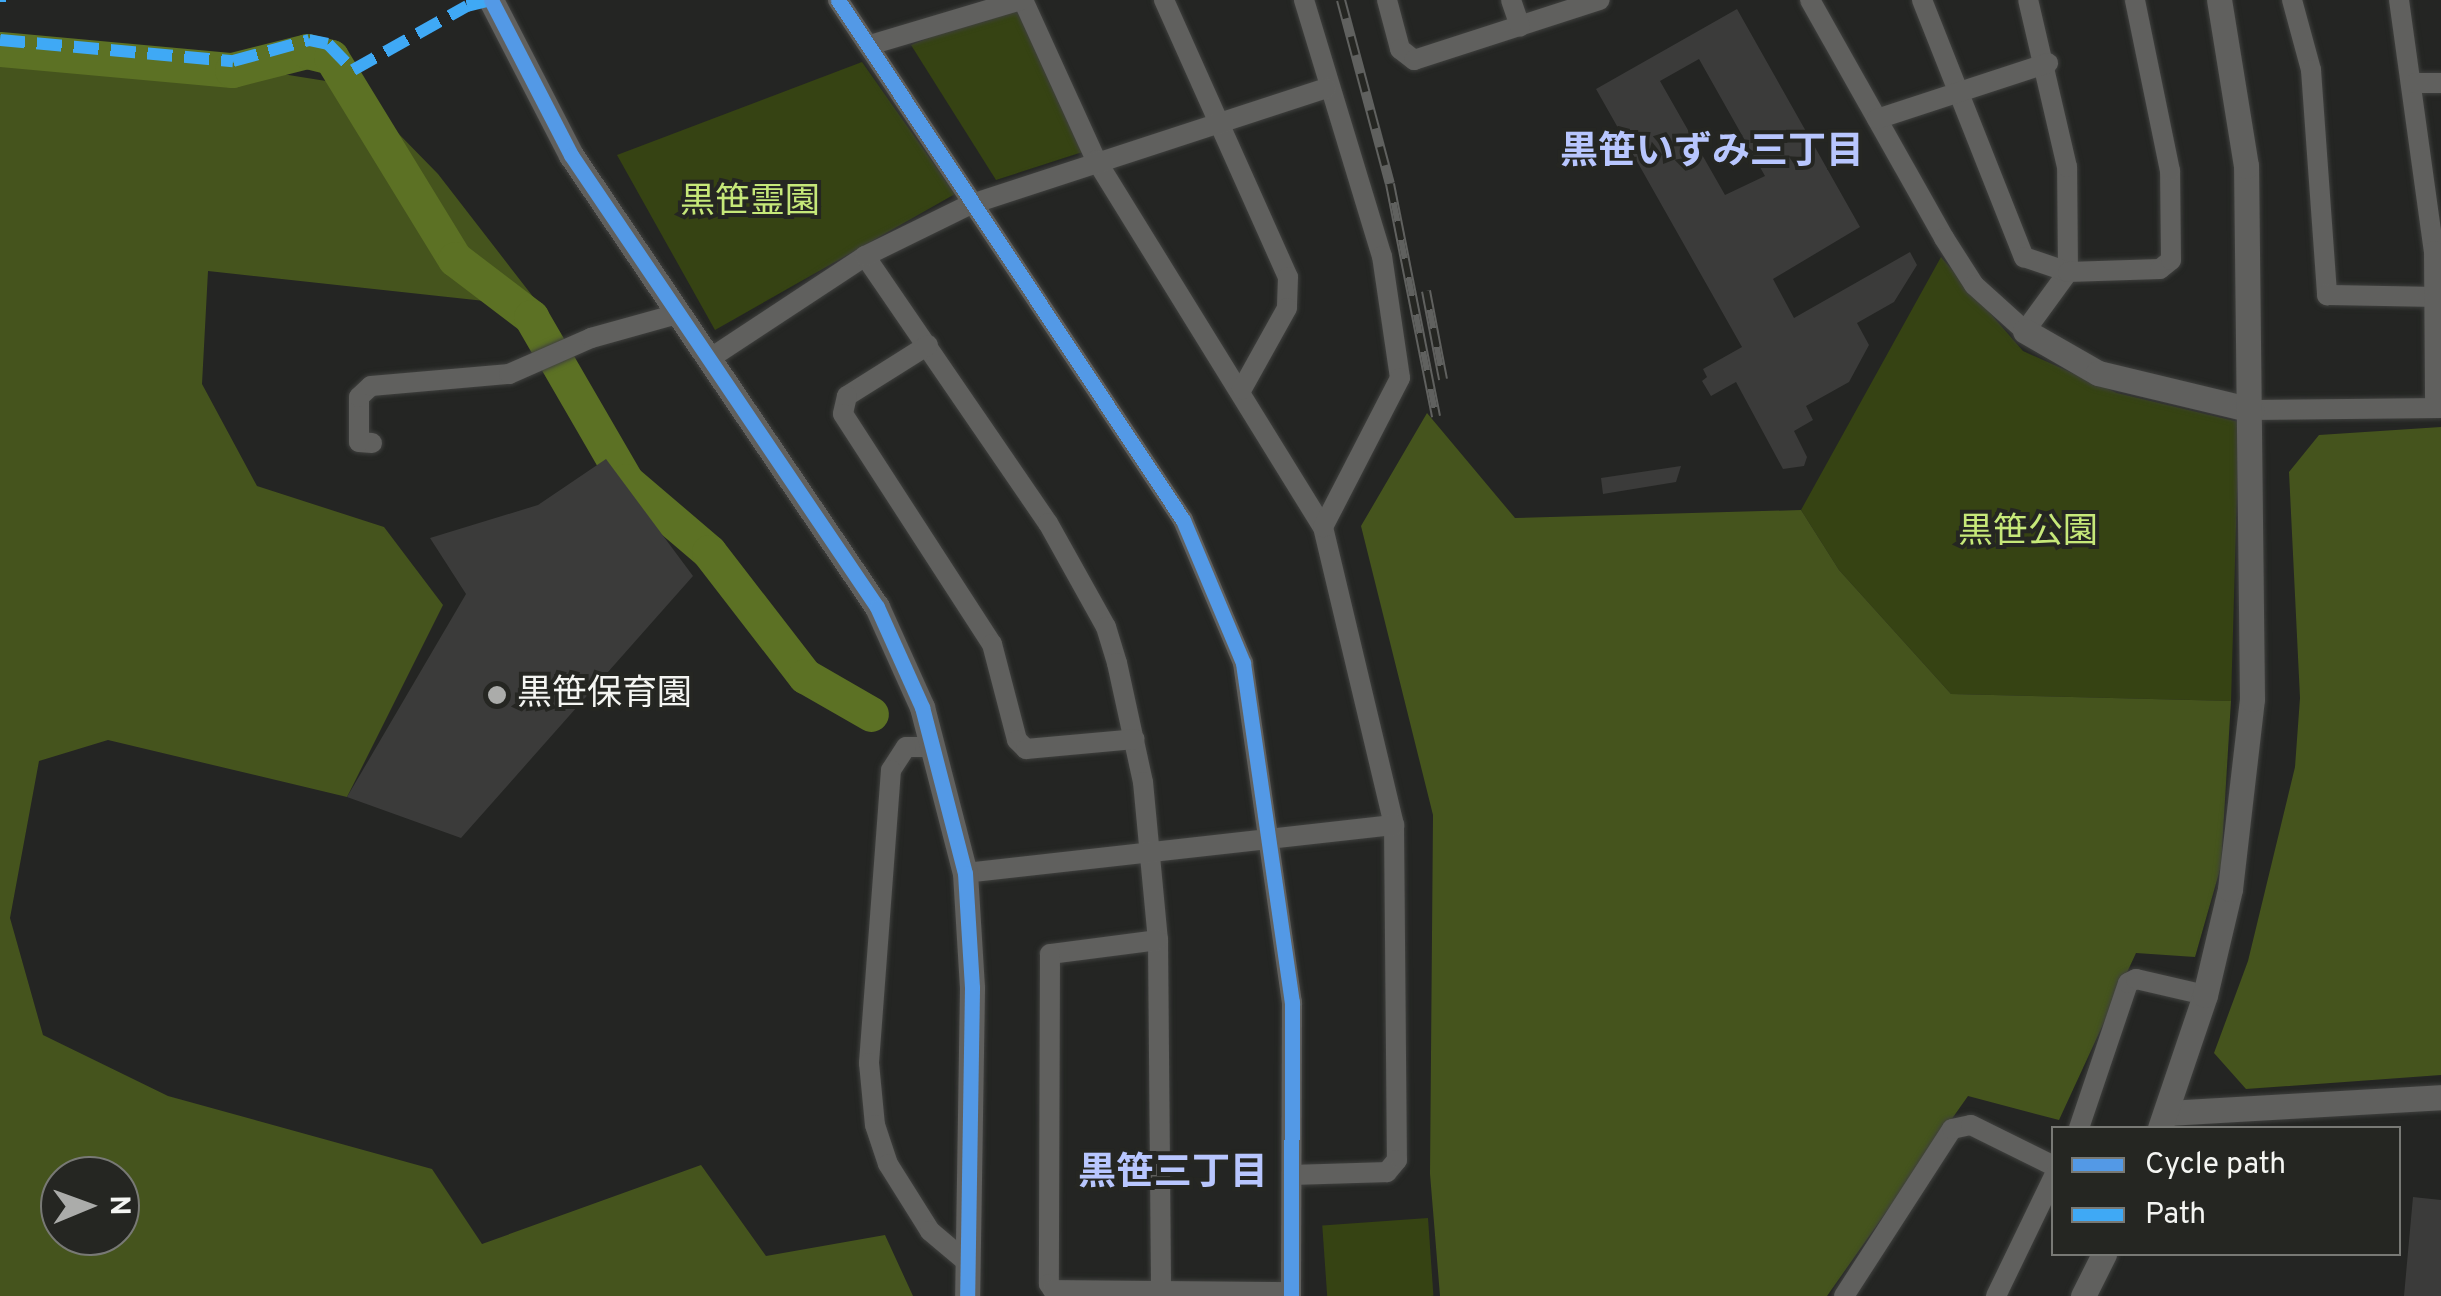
<!DOCTYPE html>
<meta charset="utf-8">
<style>
body{margin:0}
#map{position:relative;width:2441px;height:1296px;overflow:hidden;background:#242523;font-family:Overpass,"Noto Sans JP",sans-serif}
div>[style]{position:absolute}
.green>*{inset:0;background:#364313;transform-origin:0 0}
.forest>*{inset:0;background:#45541d}
.river>*{height:35px;margin:-17.5px;padding:0 17.5px;transform-origin:17.5px;border-radius:17.5px;background:#5c7124}
.building>*{inset:0;background:#3b3b3a}
.roads{filter:drop-shadow(0 0 2px #3f403e) drop-shadow(0 0 2px #3f403e)}
.minor>*{height:20px;margin:-10px;padding:0 10px;transform-origin:10px;border-radius:10px;background:#60605e}
.tertiary>*{height:25px;margin:-12.5px;padding:0 12.5px;transform-origin:12.5px;border-radius:12.5px;background:#60605e}
.rail>*{height:10px;margin-top:-5px;transform-origin:0;background:repeating-linear-gradient(90deg,#252622 0 19px,#60615f 0 38px);box-sizing:border-box;border-block:2px solid #60615f}
.quiet>*{height:12px;margin-top:-6px;transform-origin:0;background:repeating-linear-gradient(90deg,#3fa9f5 0 25px,transparent 0 37px)}
.cycleway>*{height:15px;margin:-7.5px;padding:0 7.5px;transform-origin:7.5px;border-radius:7.5px;background:#5399e6}
.dots>*{width:28px;height:28px;translate:-50% -50%;box-sizing:border-box;border:5px solid #252622;border-radius:50%}
span{translate:-50% -50%;white-space:nowrap;text-align:center;line-height:1.15;-webkit-text-stroke:8px #252622;paint-order:stroke}
.park-label{font-size:35px;color:#c6e879}
.poi-label{font-size:35px;color:#f4f5f2}
.left{translate:0 -50%;text-align:left}
.neighbourhood-label{font-size:38px;color:#b8c6fe;font-weight:700}
.legend{position:absolute;left:2051px;top:1126px;width:350px;height:130px;box-sizing:border-box;background:#252622;border:2px solid #787975;margin:0;padding:12px 18px;list-style:none;font-size:30px;color:#f4f5f2}
.legend li{display:flex;align-items:center;gap:20px;height:50px}
.legend b{width:50px;border:2px solid #787975}
.north{position:absolute;left:40px;top:1156px;width:100px;height:100px;box-sizing:border-box;background:#252622;border:2px solid #787975;border-radius:50%;rotate:89deg;font-size:28px;font-weight:700;line-height:40px;text-align:center;color:#f4f5f2}
.north::after{content:'';display:block;margin:auto;width:35px;height:45px;background:#abacaa;clip-path:polygon(50% 0,100% 100%,50% 72%,0 100%)}
</style>
<div id="map">
<div class="green">
<div style="clip-path:polygon(1022px 0,1098px 147px,996px 180px,911px 45px)"></div>
<div style="clip-path:polygon(862px 62px,955px 194px,715px 330px,617px 155px)"></div>
<div style="clip-path:polygon(1941px 257px,2023px 351px,2117px 393px,2239px 422px,2231px 701px,1951px 694px,1839px 570px,1801px 510px)"></div>
<div style="left:1428px;top:1218px;width:78px;height:106px;rotate:86deg"></div>
</div>
<div class="forest">
<div style="clip-path:polygon(evenodd,0 51px,225px 65px,351px 85px,438px 174px,541px 307px,208px 271px,202px 384px,257px 486px,384px 527px,443px 605px,347px 797px,108px 740px,39px 761px,10px 918px,43px 1035px,168px 1096px,432px 1169px,482px 1244px,701px 1165px,766px 1256px,885px 1235px,913px 1296px,0 1296px,0 51px,60px 1176px,120px 1176px,120px 1236px,60px 1236px,60px 1176px)"></div>
<div style="clip-path:polygon(1427px 413px,1515px 518px,1801px 510px,1839px 570px,1951px 694px,2231px 701px,2221px 866px,2195px 957px,2136px 953px,2059px 1120px,1968px 1096px,1827px 1296px,1440px 1296px,1430px 1174px,1433px 815px,1361px 526px)"></div>
<div style="clip-path:polygon(2441px 427px,2441px 1075px,2246px 1089px,2214px 1053px,2248px 961px,2295px 767px,2300px 698px,2289px 472px,2319px 435px)"></div>
</div>
<div class="river">
<div style="left:0;top:49px;width:233px;rotate:5.2deg"></div>
<div style="left:232px;top:70px;width:77px;rotate:-14.2deg"></div>
<div style="left:307px;top:51px;width:25px;rotate:14deg"></div>
<div style="left:331px;top:57px;width:237px;rotate:58.5deg"></div>
<div style="left:455px;top:259px;width:96px;rotate:37.3deg"></div>
<div style="left:531px;top:317px;width:190px;rotate:59.9deg"></div>
<div style="left:626px;top:481px;width:109px;rotate:40.5deg"></div>
<div style="left:709px;top:552px;width:157px;rotate:52.3deg"></div>
<div style="left:805px;top:676px;width:76px;rotate:29.9deg"></div>
</div>
<div class="building">
<div style="clip-path:polygon(evenodd,1737px 9px,1860px 227px,1773px 279px,1794px 318px,1910px 252px,1917px 265px,1894px 302px,1857px 323px,1869px 345px,1849px 382px,1806px 406px,1813px 420px,1794px 431px,1807px 457px,1804px 466px,1783px 469px,1736px 382px,1711px 396px,1702px 381px,1707px 377px,1703px 369px,1742px 347px,1596px 89px,1737px 9px,1699px 59px,1765px 176px,1725px 195px,1660px 81px,1699px 59px)"></div>
<div style="clip-path:polygon(606px 459px,693px 576px,461px 838px,347px 797px,466px 594px,430px 538px,538px 505px)"></div>
<div style="clip-path:polygon(1681px 466px,1676px 482px,1603px 494px,1601px 478px)"></div>
<div style="clip-path:polygon(2413px 1197px,2441px 1200px,2441px 1296px,2404px 1296px)"></div>
</div>
<div class="roads">
<div class="minor">
<div style="left:838px;top:0;width:624px;rotate:56.44deg"></div>
<div style="left:1183px;top:520px;width:155px;rotate:67.2deg"></div>
<div style="left:1243px;top:663px;width:343px;rotate:81.8deg"></div>
<div style="left:1292px;top:1002px;width:294px;rotate:90.2deg"></div>
<div style="left:1023px;top:0;width:176px;rotate:65.5deg"></div>
<div style="left:1096px;top:160px;width:432px;rotate:58.3deg"></div>
<div style="left:1323px;top:527px;width:306px;rotate:76.6deg"></div>
<div style="left:1394px;top:825px;width:335px;rotate:89.5deg"></div>
<div style="left:1397px;top:1160px;width:16px;rotate:130deg"></div>
<div style="left:1387px;top:1172px;width:94px;rotate:178.2deg"></div>
<div style="left:1164px;top:0;width:303px;rotate:65.9deg"></div>
<div style="left:1288px;top:277px;width:31px;rotate:92deg"></div>
<div style="left:1287px;top:308px;width:93px;rotate:119.1deg"></div>
<div style="left:1304px;top:0;width:268px;rotate:73.1deg"></div>
<div style="left:1382px;top:256px;width:123px;rotate:81.6deg"></div>
<div style="left:1400px;top:378px;width:168px;rotate:117.3deg"></div>
<div style="left:1387px;top:0;width:51px;rotate:75.1deg"></div>
<div style="left:1400px;top:49px;width:18px;rotate:38deg"></div>
<div style="left:1414px;top:60px;width:195px;rotate:-17.9deg"></div>
<div style="left:1511px;top:0;width:28px;rotate:71deg"></div>
<div style="left:1810px;top:0;width:273px;rotate:60.6deg"></div>
<div style="left:1944px;top:238px;width:56px;rotate:57.4deg"></div>
<div style="left:1974px;top:285px;width:69px;rotate:42deg"></div>
<div style="left:2025px;top:331px;width:73px;rotate:-53.9deg"></div>
<div style="left:2068px;top:272px;width:105px;rotate:-90.5deg"></div>
<div style="left:2067px;top:167px;width:171px;rotate:-103.1deg"></div>
<div style="left:1922px;top:0;width:277px;rotate:68.4deg"></div>
<div style="left:2024px;top:257px;width:46px;rotate:18.8deg"></div>
<div style="left:2068px;top:272px;width:92px;rotate:-1.9deg"></div>
<div style="left:2160px;top:269px;width:14px;rotate:-39deg"></div>
<div style="left:2171px;top:260px;width:89px;rotate:-90.6deg"></div>
<div style="left:2170px;top:171px;width:175px;rotate:-101.6deg"></div>
<div style="left:2292px;top:0;width:73px;rotate:74.8deg"></div>
<div style="left:2311px;top:70px;width:226px;rotate:85.9deg"></div>
<div style="left:2327px;top:295px;width:114px;rotate:1deg"></div>
<div style="left:2399px;top:0;width:253px;rotate:82.1deg"></div>
<div style="left:2434px;top:251px;width:157px;rotate:89.6deg"></div>
<div style="left:870px;top:45px;width:158px;rotate:-16.6deg"></div>
<div style="left:2415px;top:83px;width:26px"></div>
<div style="left:1877px;top:119px;width:180px;rotate:-18.1deg"></div>
<div style="left:865px;top:256px;width:324px;rotate:55.6deg"></div>
<div style="left:1048px;top:523px;width:119px;rotate:60.9deg"></div>
<div style="left:1106px;top:627px;width:38px;rotate:73deg"></div>
<div style="left:1117px;top:663px;width:122px;rotate:77.7deg"></div>
<div style="left:1143px;top:782px;width:159px;rotate:84.6deg"></div>
<div style="left:1158px;top:940px;width:353px;rotate:89.5deg"></div>
<div style="left:928px;top:345px;width:96px;rotate:147.8deg"></div>
<div style="left:847px;top:396px;width:18px;rotate:103deg"></div>
<div style="left:843px;top:414px;width:274px;rotate:57.1deg"></div>
<div style="left:992px;top:644px;width:99px;rotate:75.4deg"></div>
<div style="left:1017px;top:740px;width:13px;rotate:45deg"></div>
<div style="left:1026px;top:749px;width:109px;rotate:-5.2deg"></div>
<div style="left:709px;top:359px;width:187px;rotate:-33.4deg"></div>
<div style="left:865px;top:256px;width:116px;rotate:-26.1deg"></div>
<div style="left:969px;top:205px;width:376px;rotate:-18.1deg"></div>
<div style="left:2252px;top:410px;width:189px;rotate:-0.6deg"></div>
<div style="left:372px;top:443px;width:13px;rotate:-176deg"></div>
<div style="left:359px;top:442px;width:45px;rotate:-90deg"></div>
<div style="left:359px;top:397px;width:16px;rotate:-43deg"></div>
<div style="left:371px;top:386px;width:139px;rotate:-5deg"></div>
<div style="left:509px;top:374px;width:90px;rotate:-23.7deg"></div>
<div style="left:591px;top:338px;width:89px;rotate:-15.6deg"></div>
<div style="left:933px;top:747px;width:27px;rotate:180deg"></div>
<div style="left:906px;top:747px;width:27px;rotate:123deg"></div>
<div style="left:891px;top:770px;width:294px;rotate:94.3deg"></div>
<div style="left:869px;top:1063px;width:62px;rotate:84.5deg"></div>
<div style="left:875px;top:1125px;width:41px;rotate:71.6deg"></div>
<div style="left:888px;top:1164px;width:79px;rotate:57.9deg"></div>
<div style="left:930px;top:1231px;width:51px;rotate:40.2deg"></div>
<div style="left:965px;top:873px;width:432px;rotate:-6.4deg"></div>
<div style="left:1158px;top:940px;width:109px;rotate:172.6deg"></div>
<div style="left:1050px;top:954px;width:330px;rotate:90.2deg"></div>
<div style="left:1049px;top:1284px;width:7px;rotate:56deg"></div>
<div style="left:1053px;top:1290px;width:238px;rotate:0.5deg"></div>
<div style="left:2079px;top:1128px;width:153px;rotate:-71.3deg"></div>
<div style="left:2128px;top:983px;width:9px;rotate:-27deg"></div>
<div style="left:2136px;top:979px;width:71px;rotate:13.1deg"></div>
<div style="left:1844px;top:1296px;width:199px;rotate:-57.1deg"></div>
<div style="left:1952px;top:1129px;width:19px;rotate:-12deg"></div>
<div style="left:1971px;top:1125px;width:93px;rotate:26.3deg"></div>
<div style="left:1996px;top:1296px;width:133px;rotate:-64.2deg"></div>
</div>
<div class="tertiary">
<div style="left:491px;top:0;width:174px;rotate:62.7deg"></div>
<div style="left:571px;top:155px;width:546px;rotate:55.9deg"></div>
<div style="left:877px;top:607px;width:110px;rotate:65.8deg"></div>
<div style="left:922px;top:707px;width:171px;rotate:75.5deg"></div>
<div style="left:965px;top:873px;width:115px;rotate:86.5deg"></div>
<div style="left:972px;top:988px;width:308px;rotate:90.9deg"></div>
<div style="left:2025px;top:331px;width:84px;rotate:29.9deg"></div>
<div style="left:2098px;top:373px;width:158px;rotate:13.5deg"></div>
<div style="left:2167px;top:1113px;width:274px;rotate:-3.3deg"></div>
<div style="left:2160px;top:1128px;width:140px;rotate:-71.3deg"></div>
<div style="left:2205px;top:995px;width:109px;rotate:-76.7deg"></div>
<div style="left:2230px;top:889px;width:191px;rotate:-83.4deg"></div>
<div style="left:2252px;top:699px;width:533px;rotate:-90.64deg"></div>
<div style="left:2246px;top:166px;width:168px;rotate:-99.2deg"></div>
<div style="left:2083px;top:1296px;width:47px;rotate:-63.4deg"></div>
</div>
</div>
<div class="rail">
<div style="left:1341px;top:0;width:190px;rotate:75.1deg"></div>
<div style="left:1390px;top:184px;width:237px;rotate:78.8deg"></div>
<div style="left:1426px;top:291px;width:90px;rotate:79.1deg"></div>
</div>
<div class="quiet">
<div style="left:0;top:2px;width:2px;rotate:-90deg"></div>
<div style="left:0;top:40px;width:234px;rotate:5.2deg"></div>
<div style="left:233px;top:61px;width:79px;rotate:-15.4deg"></div>
<div style="left:309px;top:40px;width:19px;rotate:12deg"></div>
<div style="left:328px;top:44px;width:36px;rotate:46deg"></div>
<div style="left:353px;top:70px;width:131px;rotate:-29.3deg"></div>
<div style="left:467px;top:6px;width:25px;rotate:-14deg"></div>
</div>
<div class="cycleway">
<div style="left:491px;top:0;width:174px;rotate:62.7deg"></div>
<div style="left:571px;top:155px;width:546px;rotate:55.9deg"></div>
<div style="left:877px;top:607px;width:110px;rotate:65.8deg"></div>
<div style="left:922px;top:707px;width:171px;rotate:75.5deg"></div>
<div style="left:965px;top:873px;width:115px;rotate:86.5deg"></div>
<div style="left:972px;top:988px;width:308px;rotate:90.9deg"></div>
<div style="left:838px;top:0;width:624px;rotate:56.44deg"></div>
<div style="left:1183px;top:520px;width:155px;rotate:67.2deg"></div>
<div style="left:1243px;top:663px;width:343px;rotate:81.8deg"></div>
<div style="left:1292px;top:1002px;width:294px;rotate:90.2deg"></div>
</div>
<div class="dots">
<div style="left:497px;top:695px;background:#abacaa"></div>
</div>
<div class="park-label">
<span style="left:750px;top:203px">黒笹霊園</span>
<span style="left:2028px;top:533px">黒笹公園</span>
</div>
<div class="poi-label">
<span class="left" style="left:517px;top:695px">黒笹保育園</span>
</div>
<div class="neighbourhood-label">
<span style="left:1712px;top:154px">黒笹いずみ三丁目</span>
<span style="left:1173px;top:1175px">黒笹三丁目</span>
</div>
<ul class="legend">
<li><b style="height:12px;background:#5399e6"></b>Cycle path</li>
<li><b style="height:12px;background:#3fa9f5"></b>Path</li>
</ul>
<div class="north">N</div>
</div>
